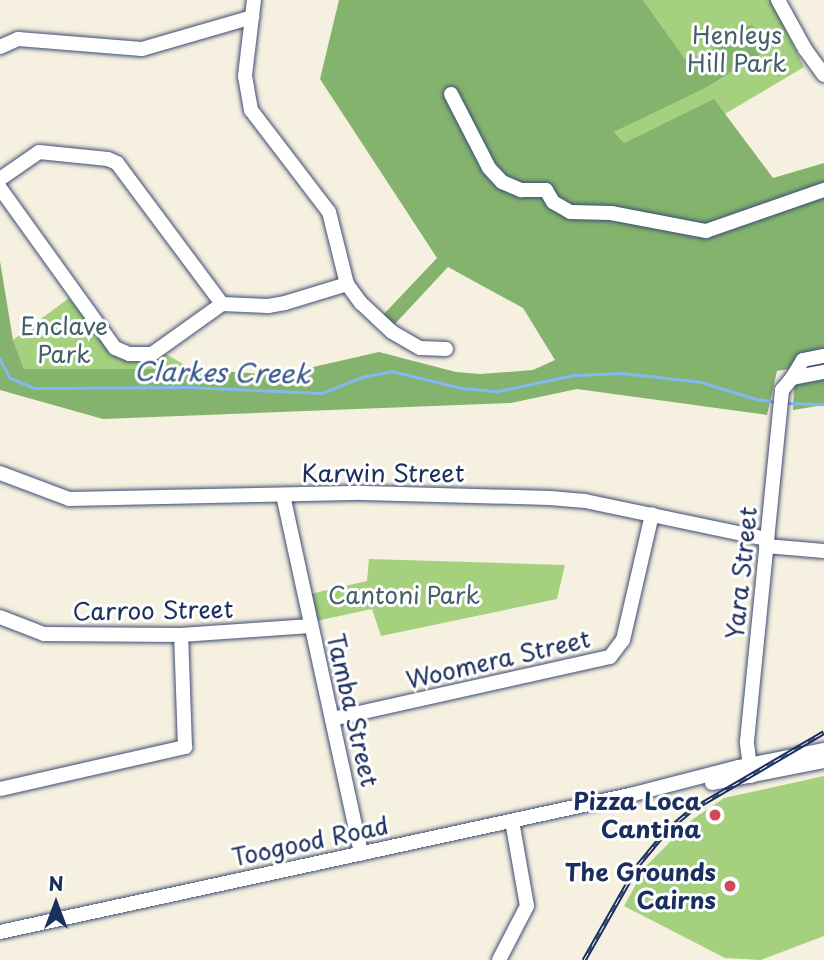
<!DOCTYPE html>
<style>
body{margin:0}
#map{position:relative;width:824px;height:960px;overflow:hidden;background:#f6f0e0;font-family:"Playpen Sans",sans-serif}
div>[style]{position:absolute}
.green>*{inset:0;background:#a5d17e}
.forest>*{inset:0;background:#84b36d}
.stream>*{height:2.5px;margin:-1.25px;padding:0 1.25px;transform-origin:1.25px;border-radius:1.25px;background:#83b8f1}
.roads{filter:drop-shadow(0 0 2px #3c4c72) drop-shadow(0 0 2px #3c4c72)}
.minor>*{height:14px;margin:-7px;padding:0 7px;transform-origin:7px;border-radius:7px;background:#fff}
.rail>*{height:5px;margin-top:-2.5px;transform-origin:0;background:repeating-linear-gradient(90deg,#fff 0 8px,#1b2f5e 0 16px);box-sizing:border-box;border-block:2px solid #1b2f5e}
.dots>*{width:19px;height:19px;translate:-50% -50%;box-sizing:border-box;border:4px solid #fff;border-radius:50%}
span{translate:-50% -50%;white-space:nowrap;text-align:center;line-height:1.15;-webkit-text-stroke:6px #fff;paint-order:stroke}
.park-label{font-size:24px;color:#446068}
.street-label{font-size:24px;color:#1b2f5e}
.poi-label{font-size:24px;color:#1b2f5e;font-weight:700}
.right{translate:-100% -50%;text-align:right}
.water-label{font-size:26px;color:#3a588a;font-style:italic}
.north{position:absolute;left:21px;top:869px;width:70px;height:70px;-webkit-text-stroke:5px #fff;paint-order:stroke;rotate:0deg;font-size:19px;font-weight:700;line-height:28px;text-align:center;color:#1b2f5e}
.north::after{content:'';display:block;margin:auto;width:24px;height:32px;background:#1b2f5e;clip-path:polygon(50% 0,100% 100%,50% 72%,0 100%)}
</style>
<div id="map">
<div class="green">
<div style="clip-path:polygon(643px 0,771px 0,804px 67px,723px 115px,713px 100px,624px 143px,614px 132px,704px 87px)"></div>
<div style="clip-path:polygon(69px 298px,109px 350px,164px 353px,192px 369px,24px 369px,13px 340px)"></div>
<div style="clip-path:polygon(369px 559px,565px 565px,557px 599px,381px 636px,372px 609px,316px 621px,310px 594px,367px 581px)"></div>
<div style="clip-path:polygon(824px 776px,824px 936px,761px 960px,725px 958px,624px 906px,646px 866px,693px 819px,724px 798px)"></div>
</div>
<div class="forest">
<div style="clip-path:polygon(339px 0,643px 0,687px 62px,713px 49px,730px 32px,752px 25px,759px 33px,764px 52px,705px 88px,614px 132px,624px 143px,714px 99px,773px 178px,824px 163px,824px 405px,793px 410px,795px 368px,777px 371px,767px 415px,577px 389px,511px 403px,103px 419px,0 390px,0 261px,13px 340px,24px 369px,192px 369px,278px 375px,379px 352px,456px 372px,480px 374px,533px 370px,555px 360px,523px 308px,448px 267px,393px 326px,382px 316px,437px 258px,320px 79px)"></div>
</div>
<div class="stream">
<div style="left:0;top:359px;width:21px;rotate:62deg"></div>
<div style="left:10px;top:378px;width:27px;rotate:22deg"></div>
<div style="left:35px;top:388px;width:153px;rotate:-0.4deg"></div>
<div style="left:188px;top:387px;width:134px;rotate:2.6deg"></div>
<div style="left:322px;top:393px;width:43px;rotate:-21.8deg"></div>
<div style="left:362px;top:377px;width:31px;rotate:-11deg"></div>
<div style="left:392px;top:371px;width:71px;rotate:13.8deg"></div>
<div style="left:461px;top:388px;width:37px;rotate:5deg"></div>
<div style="left:498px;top:391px;width:78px;rotate:-11.9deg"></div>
<div style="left:574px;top:375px;width:48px;rotate:-2.4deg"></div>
<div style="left:622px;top:373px;width:80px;rotate:6.5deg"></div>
<div style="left:701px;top:382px;width:58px;rotate:17.2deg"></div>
<div style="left:756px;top:399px;width:21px;rotate:8deg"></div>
<div style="left:787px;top:403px;width:37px;rotate:2deg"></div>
</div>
<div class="roads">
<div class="minor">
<div style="left:254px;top:0;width:77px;rotate:96.8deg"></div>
<div style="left:245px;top:76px;width:35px;rotate:80deg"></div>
<div style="left:251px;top:110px;width:128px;rotate:52.6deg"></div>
<div style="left:329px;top:212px;width:74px;rotate:76deg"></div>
<div style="left:347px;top:284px;width:24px;rotate:54deg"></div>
<div style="left:361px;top:303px;width:42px;rotate:43.1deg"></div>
<div style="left:392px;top:332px;width:32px;rotate:30deg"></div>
<div style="left:420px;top:348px;width:26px;rotate:2deg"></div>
<div style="left:778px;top:0;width:56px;rotate:61.1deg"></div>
<div style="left:805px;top:49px;width:32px;rotate:54deg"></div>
<div style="left:0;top:47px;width:20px;rotate:-24deg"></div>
<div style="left:18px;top:39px;width:124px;rotate:4.6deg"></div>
<div style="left:142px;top:49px;width:115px;rotate:-16.2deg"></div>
<div style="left:451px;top:94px;width:83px;rotate:62.8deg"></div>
<div style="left:489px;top:168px;width:19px;rotate:47deg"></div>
<div style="left:502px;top:182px;width:21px;rotate:23deg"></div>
<div style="left:521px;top:190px;width:25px"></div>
<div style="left:546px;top:190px;width:14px;rotate:60deg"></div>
<div style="left:553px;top:202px;width:20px;rotate:30deg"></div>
<div style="left:570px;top:212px;width:41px;rotate:1.4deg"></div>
<div style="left:611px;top:213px;width:97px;rotate:10.7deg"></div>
<div style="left:706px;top:231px;width:125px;rotate:-19.2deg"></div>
<div style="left:0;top:179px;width:47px;rotate:-34.7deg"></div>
<div style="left:39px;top:152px;width:69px;rotate:5.8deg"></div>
<div style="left:108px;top:159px;width:10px;rotate:24deg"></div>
<div style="left:117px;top:163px;width:176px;rotate:53.3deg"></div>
<div style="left:0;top:188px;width:197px;rotate:54.3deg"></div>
<div style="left:115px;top:348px;width:15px;rotate:23deg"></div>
<div style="left:129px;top:354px;width:23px"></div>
<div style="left:152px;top:354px;width:86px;rotate:-35.5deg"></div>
<div style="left:222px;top:304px;width:46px;rotate:2.5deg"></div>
<div style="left:268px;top:306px;width:17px;rotate:-10deg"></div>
<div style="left:285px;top:303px;width:65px;rotate:-17deg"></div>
<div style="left:792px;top:378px;width:21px;rotate:-59deg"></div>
<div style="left:803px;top:360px;width:21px;rotate:-11deg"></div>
<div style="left:0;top:473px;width:74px;rotate:20.6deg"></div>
<div style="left:69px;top:499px;width:294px;rotate:-1.2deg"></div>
<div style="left:363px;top:493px;width:187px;rotate:1.5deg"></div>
<div style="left:550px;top:498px;width:35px;rotate:5deg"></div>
<div style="left:585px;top:501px;width:186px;rotate:11.8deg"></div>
<div style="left:283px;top:495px;width:367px;rotate:77.7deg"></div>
<div style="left:766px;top:546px;width:58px;rotate:4.9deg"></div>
<div style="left:0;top:617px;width:47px;rotate:21.1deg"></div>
<div style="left:44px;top:634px;width:137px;rotate:0.4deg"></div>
<div style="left:181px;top:635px;width:130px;rotate:-4deg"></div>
<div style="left:332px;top:719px;width:285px;rotate:-12.6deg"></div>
<div style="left:610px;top:657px;width:21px;rotate:-53deg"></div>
<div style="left:623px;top:640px;width:129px;rotate:-77deg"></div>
<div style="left:751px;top:776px;width:35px;rotate:-97deg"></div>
<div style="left:747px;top:741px;width:353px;rotate:-84.3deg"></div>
<div style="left:782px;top:390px;width:16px;rotate:-50deg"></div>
<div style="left:792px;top:378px;width:33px;rotate:-11deg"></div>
<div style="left:712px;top:783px;width:114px;rotate:-11.1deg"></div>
<div style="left:0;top:789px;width:190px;rotate:-12.8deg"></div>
<div style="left:185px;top:747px;width:112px;rotate:-92deg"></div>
<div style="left:0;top:932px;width:645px;rotate:-12.27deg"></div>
<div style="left:630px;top:795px;width:112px;rotate:-14.5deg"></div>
<div style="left:738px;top:767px;width:88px;rotate:-11.2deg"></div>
<div style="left:499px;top:960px;width:61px;rotate:-62.6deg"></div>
<div style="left:527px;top:906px;width:86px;rotate:-100deg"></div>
</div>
</div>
<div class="rail">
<div style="left:584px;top:960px;width:109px;rotate:-60.4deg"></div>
<div style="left:638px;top:865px;width:44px;rotate:-50.5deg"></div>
<div style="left:666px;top:831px;width:33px;rotate:-40deg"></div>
<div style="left:691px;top:810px;width:154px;rotate:-30.4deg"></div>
</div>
<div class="dots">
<div style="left:715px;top:815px;background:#d1495b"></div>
<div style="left:730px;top:886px;background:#d1495b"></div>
</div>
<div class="park-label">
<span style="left:737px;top:49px">Henleys<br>Hill Park</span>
<span style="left:64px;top:340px">Enclave<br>Park</span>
<span style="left:404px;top:595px">Cantoni Park</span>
</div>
<div class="street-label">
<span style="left:383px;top:473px">Karwin Street</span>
<span style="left:741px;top:573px;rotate:-84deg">Yara Street</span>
<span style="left:153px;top:610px;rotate:-1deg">Carroo Street</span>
<span style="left:498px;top:659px;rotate:-13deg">Woomera Street</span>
<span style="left:353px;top:710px;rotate:77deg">Tamba Street</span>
<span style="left:310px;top:841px;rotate:-12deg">Toogood Road</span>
</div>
<div class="poi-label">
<span class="right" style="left:701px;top:815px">Pizza Loca<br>Cantina</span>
<span class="right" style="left:716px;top:886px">The Grounds<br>Cairns</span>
</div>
<div class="water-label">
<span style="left:222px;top:372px;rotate:1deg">Clarkes Creek</span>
</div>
<div class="north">N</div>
</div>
